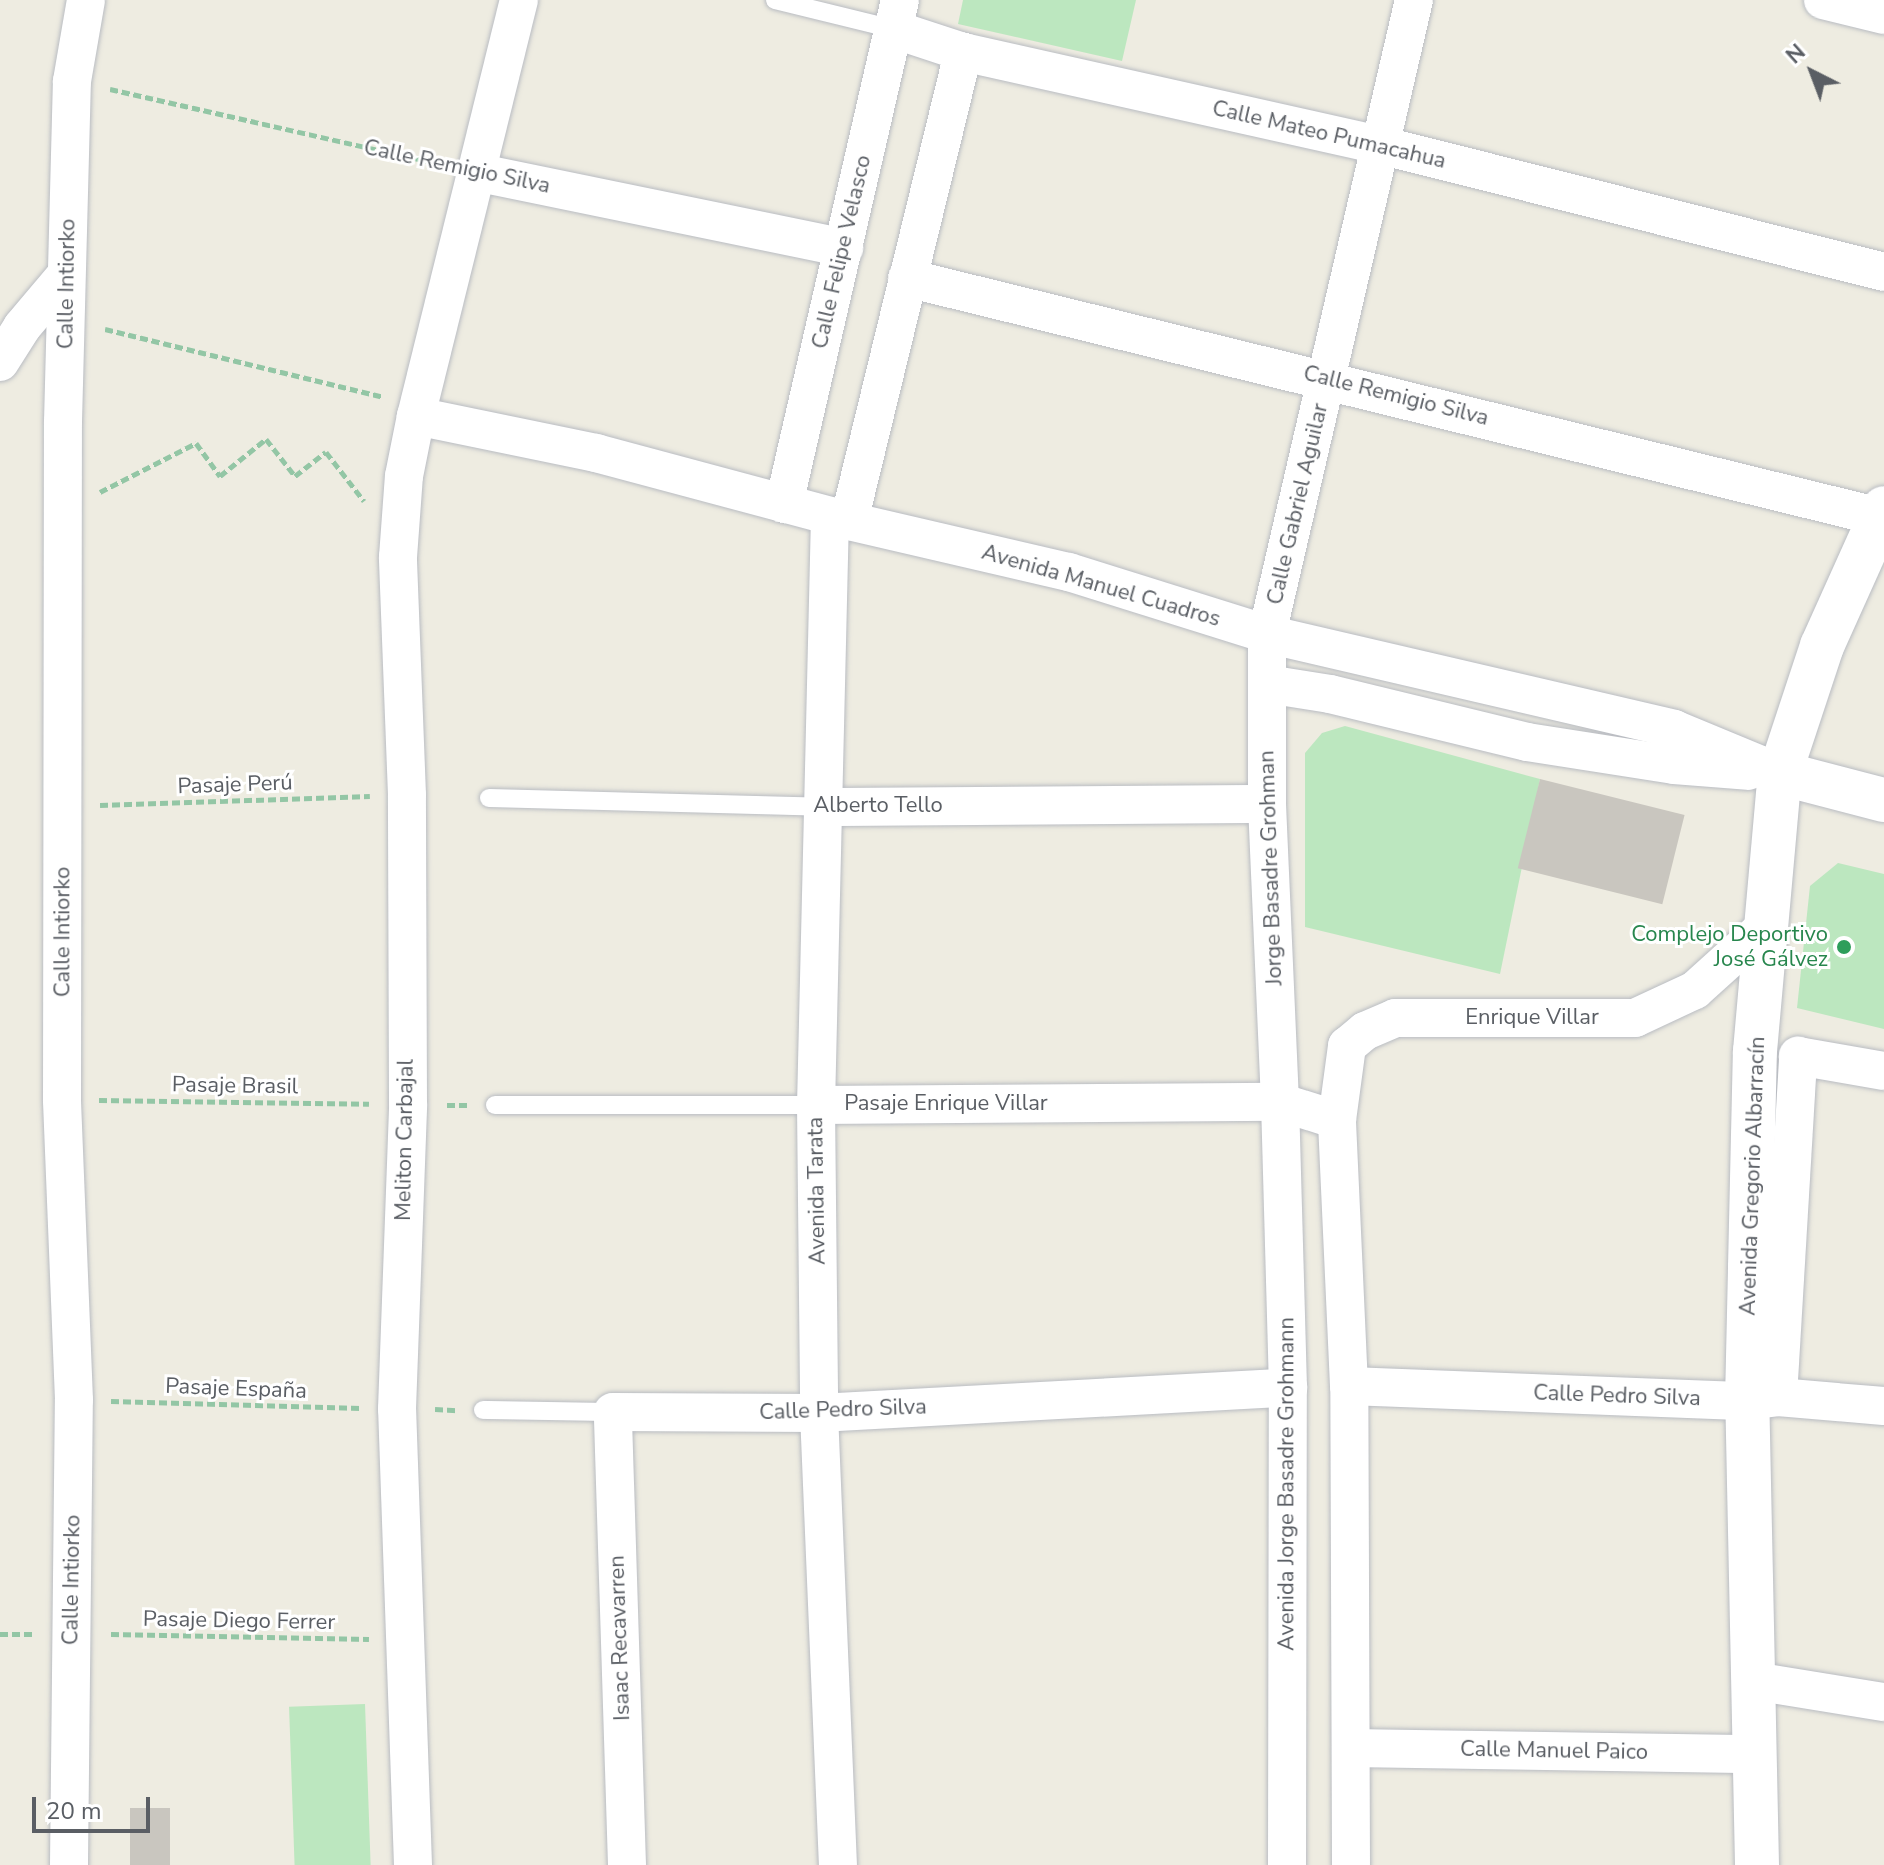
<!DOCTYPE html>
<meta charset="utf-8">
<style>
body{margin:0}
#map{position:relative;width:1884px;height:1865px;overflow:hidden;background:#eeece1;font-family:"Nunito Sans",sans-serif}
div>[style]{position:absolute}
.green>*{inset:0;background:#bce7bf;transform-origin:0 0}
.building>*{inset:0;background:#c9c6bf;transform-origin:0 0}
.path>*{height:5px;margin-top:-2.5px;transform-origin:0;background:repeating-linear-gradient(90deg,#93c6a5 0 8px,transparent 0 12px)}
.roads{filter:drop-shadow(0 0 2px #b9bcc2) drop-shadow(0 0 2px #b9bcc2)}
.service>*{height:18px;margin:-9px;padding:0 9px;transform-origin:9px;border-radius:9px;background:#fff}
.minor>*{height:38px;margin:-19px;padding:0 19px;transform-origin:19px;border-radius:19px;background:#fff}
.tertiary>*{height:44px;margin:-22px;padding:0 22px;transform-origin:22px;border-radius:22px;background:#fff}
.dots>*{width:22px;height:22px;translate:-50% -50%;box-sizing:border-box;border:4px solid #fff;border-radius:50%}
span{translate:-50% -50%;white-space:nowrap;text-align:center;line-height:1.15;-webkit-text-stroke:6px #fff;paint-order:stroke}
.street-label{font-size:22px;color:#5a5e64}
.leisure-label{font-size:22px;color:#27864d}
.right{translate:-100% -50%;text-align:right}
.north{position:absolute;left:1772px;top:32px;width:80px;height:80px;-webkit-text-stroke:6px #fff;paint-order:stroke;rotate:318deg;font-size:22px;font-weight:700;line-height:32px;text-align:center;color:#5a5e64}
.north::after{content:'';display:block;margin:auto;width:28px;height:36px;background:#5a5e64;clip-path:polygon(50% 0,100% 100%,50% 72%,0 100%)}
.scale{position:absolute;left:32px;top:1797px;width:118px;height:36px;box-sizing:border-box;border:4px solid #5a5e64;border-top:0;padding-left:10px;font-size:24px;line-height:28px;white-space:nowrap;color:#5a5e64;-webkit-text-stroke:6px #fff;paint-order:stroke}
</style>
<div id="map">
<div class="green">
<div style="clip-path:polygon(963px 0,1136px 0,1122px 61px,958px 24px)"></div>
<div style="clip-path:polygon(1345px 726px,1540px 779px,1500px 974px,1305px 927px,1305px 753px,1322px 733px)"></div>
<div style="clip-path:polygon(1838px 863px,1884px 874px,1884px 1029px,1797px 1008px,1810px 886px)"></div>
<div style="left:365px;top:1704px;width:161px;height:76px;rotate:88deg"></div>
</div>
<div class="building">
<div style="left:1540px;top:779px;width:149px;height:92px;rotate:14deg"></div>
<div style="left:170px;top:1808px;width:57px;height:40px;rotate:90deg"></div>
</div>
<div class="path">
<div style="left:110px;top:89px;width:337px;rotate:12.8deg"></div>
<div style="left:105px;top:329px;width:286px;rotate:13.7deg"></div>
<div style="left:100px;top:492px;width:108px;rotate:-27deg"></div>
<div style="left:196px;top:443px;width:41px;rotate:54deg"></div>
<div style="left:220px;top:476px;width:59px;rotate:-38.8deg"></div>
<div style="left:266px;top:439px;width:47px;rotate:51.9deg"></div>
<div style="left:295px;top:476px;width:39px;rotate:-38deg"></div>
<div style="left:326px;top:452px;width:62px;rotate:52.2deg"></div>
<div style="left:100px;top:805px;width:270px;rotate:-1.9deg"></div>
<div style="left:99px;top:1100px;width:270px;rotate:0.8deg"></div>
<div style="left:447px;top:1105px;width:22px"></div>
<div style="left:111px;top:1401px;width:250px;rotate:1.6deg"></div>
<div style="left:435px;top:1409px;width:22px;rotate:3deg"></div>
<div style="left:0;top:1634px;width:33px"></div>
<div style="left:111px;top:1634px;width:258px;rotate:1.1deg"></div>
</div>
<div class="roads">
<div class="service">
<div style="left:775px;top:0;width:122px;rotate:13.8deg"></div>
<div style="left:489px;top:798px;width:334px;rotate:1.5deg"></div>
<div style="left:495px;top:1105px;width:321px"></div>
<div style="left:483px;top:1410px;width:130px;rotate:0.9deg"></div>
</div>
<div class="minor">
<div style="left:1823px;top:0;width:63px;rotate:13.8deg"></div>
<div style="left:893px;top:29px;width:74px;rotate:18.2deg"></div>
<div style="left:963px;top:52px;width:427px;rotate:12.6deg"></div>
<div style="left:1380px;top:145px;width:520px;rotate:14.14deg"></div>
<div style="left:475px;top:172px;width:377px;rotate:11.6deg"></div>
<div style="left:907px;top:278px;width:1006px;rotate:13.8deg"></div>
<div style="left:0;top:362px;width:41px;rotate:-57.8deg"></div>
<div style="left:22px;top:327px;width:68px;rotate:-49.8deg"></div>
<div style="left:416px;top:416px;width:184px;rotate:11.6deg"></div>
<div style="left:596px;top:453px;width:262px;rotate:15deg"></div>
<div style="left:849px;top:521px;width:226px;rotate:13.1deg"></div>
<div style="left:1069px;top:572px;width:207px;rotate:17.4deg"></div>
<div style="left:1267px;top:634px;width:418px;rotate:13.1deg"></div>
<div style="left:1674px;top:729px;width:115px;rotate:22.5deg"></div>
<div style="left:784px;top:504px;width:517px;rotate:-77.04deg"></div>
<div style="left:830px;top:516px;width:589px;rotate:91.36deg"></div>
<div style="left:816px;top:1105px;width:308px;rotate:89.4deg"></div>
<div style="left:819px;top:1413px;width:452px;rotate:87.6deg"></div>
<div style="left:849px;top:521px;width:483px;rotate:-76.3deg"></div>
<div style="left:1267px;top:684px;width:64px;rotate:9deg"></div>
<div style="left:1330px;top:694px;width:203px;rotate:13.7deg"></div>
<div style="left:1527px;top:742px;width:149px;rotate:8.9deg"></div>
<div style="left:1674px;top:765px;width:74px;rotate:4.6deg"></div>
<div style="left:823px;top:807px;width:444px;rotate:-0.4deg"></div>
<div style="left:816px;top:1105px;width:464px;rotate:-0.4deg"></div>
<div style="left:1280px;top:1102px;width:60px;rotate:17.5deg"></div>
<div style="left:1349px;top:1386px;width:398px;rotate:2.2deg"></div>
<div style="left:1747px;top:1401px;width:31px;rotate:-7deg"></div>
<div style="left:1778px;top:1397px;width:106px;rotate:4.9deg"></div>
<div style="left:1778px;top:1397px;width:342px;rotate:-86.6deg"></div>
<div style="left:1798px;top:1056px;width:87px;rotate:9.9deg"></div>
<div style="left:1754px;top:1681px;width:132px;rotate:9.2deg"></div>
<div style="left:1353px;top:1748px;width:402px;rotate:0.9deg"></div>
<div style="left:69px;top:1865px;width:465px;rotate:-89.4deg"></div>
<div style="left:74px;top:1400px;width:300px;rotate:-92.3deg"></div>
<div style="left:62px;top:1100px;width:678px;rotate:-89.92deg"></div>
<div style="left:63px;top:422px;width:341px;rotate:-88.5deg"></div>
<div style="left:72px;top:81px;width:82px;rotate:-80.2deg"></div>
<div style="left:413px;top:1865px;width:456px;rotate:-92deg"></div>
<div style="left:397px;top:1409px;width:305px;rotate:-87.9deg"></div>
<div style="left:408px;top:1104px;width:309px;rotate:-90.2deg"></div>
<div style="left:407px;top:795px;width:238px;rotate:-92.2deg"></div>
<div style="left:398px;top:557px;width:81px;rotate:-85.8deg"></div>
<div style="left:404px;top:476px;width:61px;rotate:-78.7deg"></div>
<div style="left:416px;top:416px;width:429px;rotate:-76.1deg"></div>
<div style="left:627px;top:1865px;width:453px;rotate:-91.8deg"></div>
<div style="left:613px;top:1412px;width:206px;rotate:0.3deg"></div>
<div style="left:819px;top:1413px;width:470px;rotate:-3.1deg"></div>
<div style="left:1287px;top:1865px;width:477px;rotate:-89.9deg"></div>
<div style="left:1288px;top:1388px;width:286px;rotate:-91.6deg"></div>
<div style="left:1280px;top:1102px;width:298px;rotate:-92.5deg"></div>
<div style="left:1267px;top:804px;width:170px;rotate:-90deg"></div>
<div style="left:1267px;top:634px;width:651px;rotate:-76.95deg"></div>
<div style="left:1351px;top:1865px;width:479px;rotate:-90.2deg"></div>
<div style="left:1349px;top:1386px;width:266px;rotate:-92.6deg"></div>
<div style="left:1337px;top:1120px;width:75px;rotate:-82.3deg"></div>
<div style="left:1347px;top:1046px;width:23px;rotate:-40deg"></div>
<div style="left:1365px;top:1031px;width:33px;rotate:-23deg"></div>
<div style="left:1395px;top:1018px;width:240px"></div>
<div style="left:1635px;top:1018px;width:66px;rotate:-25deg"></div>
<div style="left:1695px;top:990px;width:97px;rotate:-42.1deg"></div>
</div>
<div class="tertiary">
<div style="left:1780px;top:773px;width:107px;rotate:14.6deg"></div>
<div style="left:1757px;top:1865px;width:464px;rotate:-91.2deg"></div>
<div style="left:1747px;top:1401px;width:134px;rotate:-88.7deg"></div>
<div style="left:1750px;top:1267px;width:216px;rotate:-88.7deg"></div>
<div style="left:1755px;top:1051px;width:279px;rotate:-84.9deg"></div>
<div style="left:1780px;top:773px;width:134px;rotate:-71.7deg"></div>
<div style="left:1822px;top:646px;width:151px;rotate:-65.8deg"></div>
</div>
</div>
<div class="dots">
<div style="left:1844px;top:947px;background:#2e9e5b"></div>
</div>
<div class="street-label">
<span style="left:1329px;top:135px;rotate:13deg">Calle Mateo Pumacahua</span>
<span style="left:457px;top:167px;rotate:12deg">Calle Remigio Silva</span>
<span style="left:842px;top:252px;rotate:-77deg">Calle Felipe Velasco</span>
<span style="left:67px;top:284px;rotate:-89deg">Calle Intiorko</span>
<span style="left:1396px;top:396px;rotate:14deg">Calle Remigio Silva</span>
<span style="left:1298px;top:504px;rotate:-77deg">Calle Gabriel Aguilar</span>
<span style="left:1101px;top:586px;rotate:16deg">Avenida Manuel Cuadros</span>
<span style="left:235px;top:785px;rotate:-2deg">Pasaje Perú</span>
<span style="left:878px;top:806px">Alberto Tello</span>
<span style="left:1271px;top:868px;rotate:-92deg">Jorge Basadre Grohman</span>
<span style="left:63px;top:932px;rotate:-90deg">Calle Intiorko</span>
<span style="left:1532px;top:1018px">Enrique Villar</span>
<span style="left:235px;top:1086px;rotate:1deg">Pasaje Brasil</span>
<span style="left:946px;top:1104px">Pasaje Enrique Villar</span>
<span style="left:405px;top:1140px;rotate:-89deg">Meliton Carbajal</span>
<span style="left:1753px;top:1176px;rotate:-88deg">Avenida Gregorio Albarracín</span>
<span style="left:817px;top:1191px;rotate:-91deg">Avenida Tarata</span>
<span style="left:236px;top:1389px;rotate:2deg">Pasaje España</span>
<span style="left:1617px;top:1396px;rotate:2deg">Calle Pedro Silva</span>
<span style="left:843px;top:1410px;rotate:-2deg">Calle Pedro Silva</span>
<span style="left:1287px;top:1484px;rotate:-90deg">Avenida Jorge Basadre Grohmann</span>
<span style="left:72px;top:1580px;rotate:-89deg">Calle Intiorko</span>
<span style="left:239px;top:1621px;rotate:1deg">Pasaje Diego Ferrer</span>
<span style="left:620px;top:1638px;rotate:-92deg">Isaac Recavarren</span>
<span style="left:1554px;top:1751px;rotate:1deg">Calle Manuel Paico</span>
</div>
<div class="leisure-label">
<span class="right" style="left:1828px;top:947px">Complejo Deportivo<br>José Gálvez</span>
</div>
<div class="north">N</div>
<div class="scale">20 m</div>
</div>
